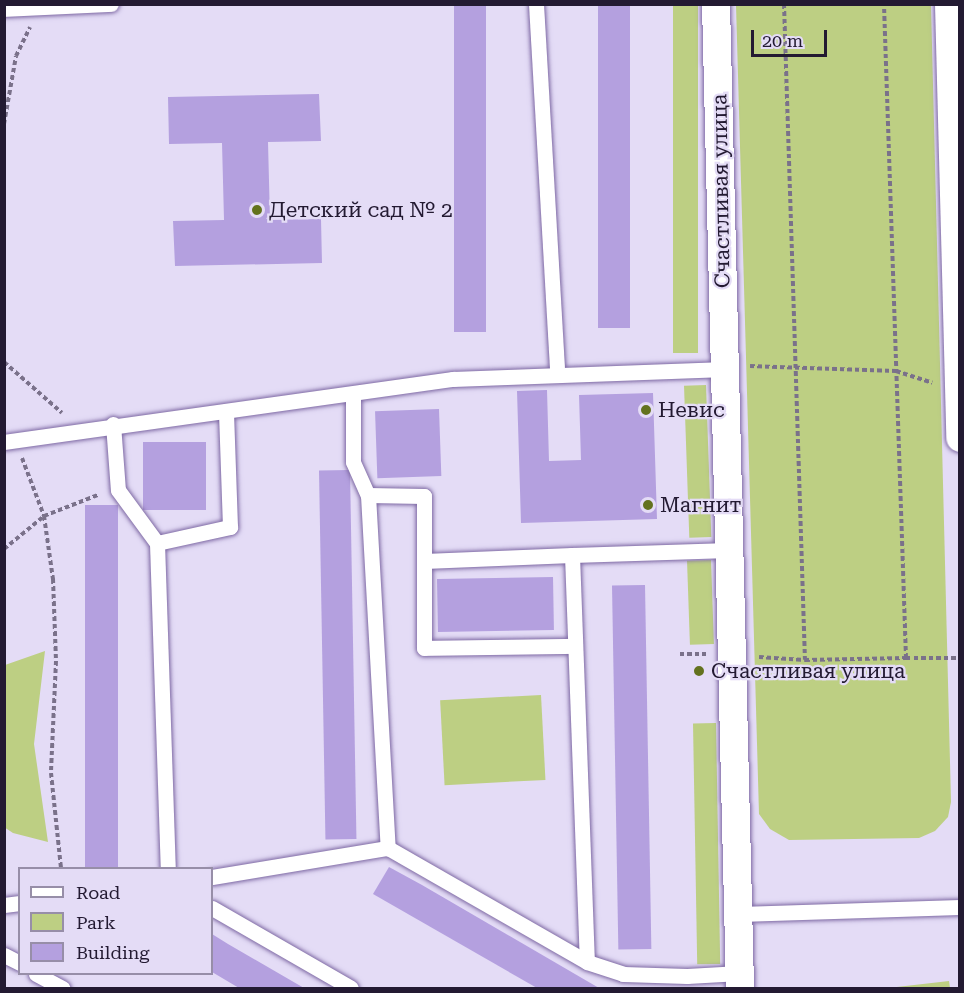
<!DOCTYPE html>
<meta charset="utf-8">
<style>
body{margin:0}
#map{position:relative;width:964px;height:993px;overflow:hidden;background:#e4dcf6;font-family:"Roboto Serif",serif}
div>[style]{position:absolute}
.green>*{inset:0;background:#bdcf83;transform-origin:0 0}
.building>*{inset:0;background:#b4a0df;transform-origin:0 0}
.path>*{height:4px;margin-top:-2px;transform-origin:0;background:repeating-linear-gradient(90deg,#7a718a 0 4.5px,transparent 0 7.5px)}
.roads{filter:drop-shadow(0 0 2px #7e69a4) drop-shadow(0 0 2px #7e69a4)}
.lane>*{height:15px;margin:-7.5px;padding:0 7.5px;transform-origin:7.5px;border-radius:7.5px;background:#fff}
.street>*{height:28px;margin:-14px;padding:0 14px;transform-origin:14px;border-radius:14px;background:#fff}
.dots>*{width:16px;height:16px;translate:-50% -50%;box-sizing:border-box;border:3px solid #e4dcf6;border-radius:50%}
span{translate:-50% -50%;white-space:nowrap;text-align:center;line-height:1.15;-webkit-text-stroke:4.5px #e4dcf6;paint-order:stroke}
.street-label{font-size:21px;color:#231a32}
.poi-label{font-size:21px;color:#231a32}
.left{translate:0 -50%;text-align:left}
.frame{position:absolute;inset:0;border:6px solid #231a32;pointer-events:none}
.legend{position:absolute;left:18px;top:867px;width:195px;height:108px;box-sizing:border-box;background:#e4dcf6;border:2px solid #978ea8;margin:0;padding:8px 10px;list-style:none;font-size:18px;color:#231a32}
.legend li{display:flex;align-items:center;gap:12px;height:30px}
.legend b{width:30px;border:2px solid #978ea8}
.scale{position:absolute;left:751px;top:30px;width:76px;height:27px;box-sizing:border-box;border:3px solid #231a32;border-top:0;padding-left:8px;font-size:18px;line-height:21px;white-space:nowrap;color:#231a32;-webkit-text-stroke:4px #e4dcf6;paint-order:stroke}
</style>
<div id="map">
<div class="green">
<div style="left:673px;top:5px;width:25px;height:348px"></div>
<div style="clip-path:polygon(736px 5px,931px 5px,951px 802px,948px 817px,935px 831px,919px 838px,789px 840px,770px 829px,759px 814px)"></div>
<div style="left:706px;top:385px;width:152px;height:22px;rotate:88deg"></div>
<div style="left:711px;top:560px;width:84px;height:24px;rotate:88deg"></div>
<div style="clip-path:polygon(45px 651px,34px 744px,48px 842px,13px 833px,4px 827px,5px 665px)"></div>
<div style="left:541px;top:695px;width:85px;height:101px;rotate:87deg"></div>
<div style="left:716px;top:723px;width:241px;height:23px;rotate:89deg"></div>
<div style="clip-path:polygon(949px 981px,950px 988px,888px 988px)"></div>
</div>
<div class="building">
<div style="left:454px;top:4px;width:32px;height:328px"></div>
<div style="left:598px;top:4px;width:32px;height:324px"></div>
<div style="clip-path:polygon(319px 94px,321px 141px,268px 142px,270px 220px,321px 219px,322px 263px,175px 266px,173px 221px,224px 220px,222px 143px,169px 144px,168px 97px)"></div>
<div style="clip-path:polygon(547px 390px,549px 461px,581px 460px,579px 395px,653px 393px,657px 519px,521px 523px,517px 391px)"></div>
<div style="left:439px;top:409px;width:67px;height:64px;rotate:88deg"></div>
<div style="left:143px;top:442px;width:63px;height:68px"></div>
<div style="left:350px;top:470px;width:369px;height:31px;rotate:89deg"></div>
<div style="left:85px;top:505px;width:33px;height:363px"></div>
<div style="left:553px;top:577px;width:53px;height:116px;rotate:89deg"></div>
<div style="left:645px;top:585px;width:364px;height:33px;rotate:89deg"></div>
<div style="clip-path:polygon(389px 867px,422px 885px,599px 988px,537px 988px,373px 894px)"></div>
<div style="clip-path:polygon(212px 934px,228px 944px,304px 988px,239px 988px,212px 972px)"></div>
</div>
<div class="path">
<div style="left:784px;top:4px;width:656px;rotate:88.17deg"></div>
<div style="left:805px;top:660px;width:101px;rotate:-1.1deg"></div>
<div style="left:906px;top:658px;width:654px;rotate:-91.93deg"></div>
<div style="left:4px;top:124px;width:69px;rotate:-80deg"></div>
<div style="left:16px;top:56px;width:32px;rotate:-64deg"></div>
<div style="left:4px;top:362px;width:77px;rotate:41.3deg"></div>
<div style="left:750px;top:366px;width:146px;rotate:2deg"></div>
<div style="left:896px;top:371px;width:38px;rotate:18deg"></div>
<div style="left:22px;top:458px;width:62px;rotate:69.2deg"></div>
<div style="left:44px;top:516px;width:64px;rotate:81.9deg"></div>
<div style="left:53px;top:579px;width:82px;rotate:87.9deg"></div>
<div style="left:56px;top:661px;width:112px;rotate:92.6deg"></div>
<div style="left:51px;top:773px;width:96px;rotate:84deg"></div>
<div style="left:4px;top:549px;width:52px;rotate:-39.5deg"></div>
<div style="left:44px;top:516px;width:58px;rotate:-21.3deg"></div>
<div style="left:680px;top:654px;width:26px"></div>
<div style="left:759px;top:657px;width:46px;rotate:3.7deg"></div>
<div style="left:906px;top:658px;width:54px"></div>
</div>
<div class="roads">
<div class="lane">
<div style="left:536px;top:4px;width:370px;rotate:86.7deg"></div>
<div style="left:4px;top:9px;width:107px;rotate:-2.7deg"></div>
<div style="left:353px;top:396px;width:66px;rotate:90deg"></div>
<div style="left:353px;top:462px;width:36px;rotate:66deg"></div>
<div style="left:368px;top:495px;width:354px;rotate:86.8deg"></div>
<div style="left:113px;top:424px;width:66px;rotate:85.7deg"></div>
<div style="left:118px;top:490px;width:66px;rotate:53.7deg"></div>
<div style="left:157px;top:543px;width:325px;rotate:88.1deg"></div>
<div style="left:4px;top:442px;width:453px;rotate:-8deg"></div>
<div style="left:453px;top:379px;width:272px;rotate:-2.1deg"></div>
<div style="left:368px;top:495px;width:56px;rotate:1deg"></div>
<div style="left:424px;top:496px;width:65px;rotate:90deg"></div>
<div style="left:424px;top:561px;width:148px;rotate:-2.3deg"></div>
<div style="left:157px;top:543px;width:75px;rotate:-12.4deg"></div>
<div style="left:230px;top:527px;width:116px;rotate:-92deg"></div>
<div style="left:729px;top:550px;width:157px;rotate:178.2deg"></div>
<div style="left:572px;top:555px;width:407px;rotate:87.9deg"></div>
<div style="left:587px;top:962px;width:38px;rotate:18deg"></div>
<div style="left:623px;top:974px;width:64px;rotate:1.8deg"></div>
<div style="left:687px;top:976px;width:53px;rotate:-3.2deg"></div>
<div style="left:424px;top:561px;width:87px;rotate:90deg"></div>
<div style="left:424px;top:648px;width:150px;rotate:-0.8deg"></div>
<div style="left:212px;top:877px;width:178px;rotate:-9.4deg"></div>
<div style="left:388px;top:848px;width:229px;rotate:29.8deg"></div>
<div style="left:4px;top:905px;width:16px;rotate:-7deg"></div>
<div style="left:212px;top:908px;width:160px;rotate:29.9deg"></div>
<div style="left:739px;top:914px;width:221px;rotate:-1.8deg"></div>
<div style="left:4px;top:955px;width:18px;rotate:27deg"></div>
<div style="left:36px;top:974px;width:30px;rotate:28deg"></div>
</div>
<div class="street">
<div style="left:716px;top:4px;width:984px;rotate:88.6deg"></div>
<div style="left:949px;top:4px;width:434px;rotate:88.5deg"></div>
</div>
</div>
<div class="dots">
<div style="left:257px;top:210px;background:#63721e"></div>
<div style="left:646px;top:410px;background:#63721e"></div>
<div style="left:648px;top:505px;background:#63721e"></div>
<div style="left:699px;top:671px;background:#63721e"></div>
</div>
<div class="street-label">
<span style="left:721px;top:191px;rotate:-91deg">Счастливая улица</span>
</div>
<div class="poi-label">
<span class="left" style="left:269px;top:210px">Детский сад № 2</span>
<span class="left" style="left:658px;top:410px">Невис</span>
<span class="left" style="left:660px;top:505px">Магнит</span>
<span class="left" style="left:711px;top:671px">Счастливая улица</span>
</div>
<div class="frame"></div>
<ul class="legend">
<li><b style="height:8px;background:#fff"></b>Road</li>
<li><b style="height:16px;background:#bdcf83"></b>Park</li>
<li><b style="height:16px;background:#b4a0df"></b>Building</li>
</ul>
<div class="scale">20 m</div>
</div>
